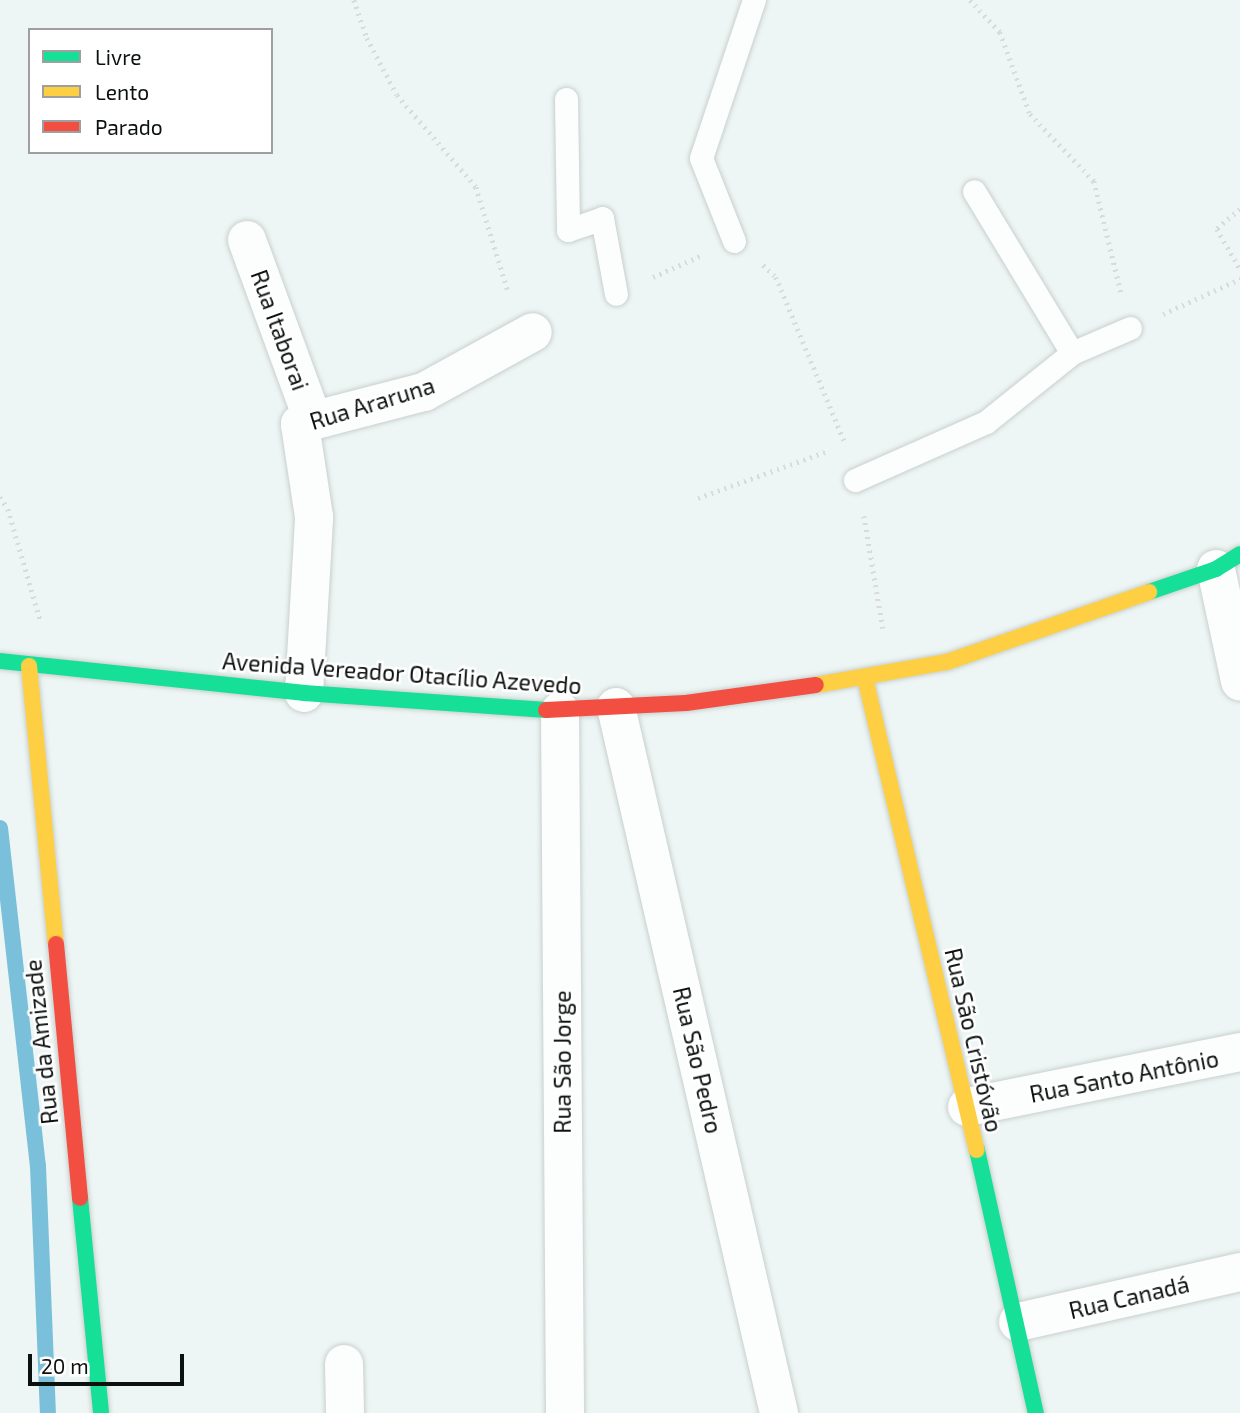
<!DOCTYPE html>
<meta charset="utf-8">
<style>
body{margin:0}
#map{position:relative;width:1240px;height:1413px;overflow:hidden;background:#edf6f4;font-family:"Exo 2",sans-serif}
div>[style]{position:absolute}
.stream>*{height:16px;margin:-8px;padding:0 8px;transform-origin:8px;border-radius:8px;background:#7ac0da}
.path>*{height:4.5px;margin-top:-2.25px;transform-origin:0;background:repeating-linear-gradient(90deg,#d8dbda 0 2px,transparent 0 7px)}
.roads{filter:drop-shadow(0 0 2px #c9d0ce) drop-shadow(0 0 2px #c9d0ce)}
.lane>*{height:23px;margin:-11.5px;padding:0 11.5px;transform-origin:11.5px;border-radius:11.5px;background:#fcfefd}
.street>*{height:38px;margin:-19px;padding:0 19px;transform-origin:19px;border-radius:19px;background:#fcfefd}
.fast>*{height:16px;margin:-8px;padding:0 8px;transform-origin:8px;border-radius:8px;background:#16e098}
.slow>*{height:16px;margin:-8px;padding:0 8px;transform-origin:8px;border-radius:8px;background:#ffcf43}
.jam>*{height:16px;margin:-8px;padding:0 8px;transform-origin:8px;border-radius:8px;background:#f24e42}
span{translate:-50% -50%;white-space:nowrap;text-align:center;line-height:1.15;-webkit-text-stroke:5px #fff;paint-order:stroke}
.street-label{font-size:23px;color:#0c1110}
.legend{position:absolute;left:28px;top:28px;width:245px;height:126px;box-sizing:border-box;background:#fff;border:2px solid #9ea09f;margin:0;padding:9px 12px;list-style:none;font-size:21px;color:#0c1110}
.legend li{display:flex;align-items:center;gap:14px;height:35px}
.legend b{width:35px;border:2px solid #9ea09f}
.scale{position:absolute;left:28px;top:1354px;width:156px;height:32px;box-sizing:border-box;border:4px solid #0c1110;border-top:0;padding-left:9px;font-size:21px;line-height:24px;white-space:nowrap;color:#0c1110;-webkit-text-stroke:5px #fff;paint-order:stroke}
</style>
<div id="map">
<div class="stream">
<div style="left:0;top:828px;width:340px;rotate:83.6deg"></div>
<div style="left:38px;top:1166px;width:247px;rotate:87.7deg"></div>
</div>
<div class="path">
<div style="left:354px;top:0;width:40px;rotate:71.1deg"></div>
<div style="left:367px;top:38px;width:64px;rotate:62.2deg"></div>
<div style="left:397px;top:95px;width:121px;rotate:49.3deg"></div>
<div style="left:476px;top:187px;width:109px;rotate:72.9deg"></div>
<div style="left:970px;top:0;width:44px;rotate:46.8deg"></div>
<div style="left:1000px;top:32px;width:87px;rotate:69.9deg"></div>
<div style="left:1030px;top:114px;width:93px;rotate:46.3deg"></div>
<div style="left:1094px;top:181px;width:115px;rotate:76.4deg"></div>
<div style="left:1240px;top:209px;width:30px;rotate:139deg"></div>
<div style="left:1217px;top:229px;width:46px;rotate:60.1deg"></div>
<div style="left:763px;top:265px;width:18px;rotate:43deg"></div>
<div style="left:776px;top:277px;width:180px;rotate:67.4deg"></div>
<div style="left:653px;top:277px;width:51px;rotate:-24.1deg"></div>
<div style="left:1163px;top:314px;width:85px;rotate:-24.4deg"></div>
<div style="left:0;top:497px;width:14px;rotate:56deg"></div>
<div style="left:8px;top:509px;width:115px;rotate:73.8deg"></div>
<div style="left:698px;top:498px;width:138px;rotate:-19.9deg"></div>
<div style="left:864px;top:516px;width:114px;rotate:80.4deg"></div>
</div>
<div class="roads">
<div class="lane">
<div style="left:566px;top:99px;width:131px;rotate:89.1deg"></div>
<div style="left:568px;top:230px;width:36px;rotate:-19deg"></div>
<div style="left:602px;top:218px;width:77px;rotate:79.6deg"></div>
<div style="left:734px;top:241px;width:89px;rotate:-111.7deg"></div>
<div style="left:701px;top:158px;width:167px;rotate:-71.5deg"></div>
<div style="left:1072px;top:353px;width:63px;rotate:-23.3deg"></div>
<div style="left:855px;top:480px;width:143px;rotate:-23.9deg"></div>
<div style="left:986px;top:422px;width:110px;rotate:-38.7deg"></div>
<div style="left:1072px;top:353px;width:189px;rotate:-121.2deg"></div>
</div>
<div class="street">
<div style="left:247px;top:240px;width:192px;rotate:69.9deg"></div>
<div style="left:1216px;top:569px;width:115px;rotate:77.9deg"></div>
<div style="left:304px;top:693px;width:176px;rotate:-86.7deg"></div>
<div style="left:314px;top:517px;width:94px;rotate:-98.6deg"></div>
<div style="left:300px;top:424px;width:128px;rotate:-14.5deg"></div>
<div style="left:424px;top:392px;width:124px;rotate:-28.8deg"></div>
<div style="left:616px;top:707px;width:725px;rotate:77deg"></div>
<div style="left:560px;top:711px;width:702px;rotate:89.59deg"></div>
<div style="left:967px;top:1107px;width:278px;rotate:-11.4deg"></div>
<div style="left:1018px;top:1322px;width:228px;rotate:-12.7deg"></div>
<div style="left:344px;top:1364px;width:49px;rotate:88.8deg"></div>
</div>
<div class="fast">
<div style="left:1149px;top:592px;width:71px;rotate:-18.9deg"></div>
<div style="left:1216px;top:569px;width:28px;rotate:-32deg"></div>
<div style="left:0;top:661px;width:306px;rotate:6deg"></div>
<div style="left:304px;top:693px;width:243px;rotate:4deg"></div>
<div style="left:977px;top:1150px;width:270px;rotate:77.4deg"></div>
<div style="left:80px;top:1198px;width:216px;rotate:84.4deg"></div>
</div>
<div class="slow">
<div style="left:29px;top:666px;width:279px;rotate:84.5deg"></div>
<div style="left:865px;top:678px;width:485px;rotate:76.7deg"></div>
<div style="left:816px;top:685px;width:133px;rotate:-10deg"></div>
<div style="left:947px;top:662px;width:214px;rotate:-19.1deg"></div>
</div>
<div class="jam">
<div style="left:546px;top:710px;width:140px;rotate:-2.9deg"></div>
<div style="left:686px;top:703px;width:131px;rotate:-7.9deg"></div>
<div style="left:56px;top:944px;width:255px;rotate:84.6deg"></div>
</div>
</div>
<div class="street-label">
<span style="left:280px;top:330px;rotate:70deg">Rua Itaborai</span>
<span style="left:372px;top:403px;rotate:-17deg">Rua Araruna</span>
<span style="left:402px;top:673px;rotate:4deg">Avenida Vereador Otacílio Azevedo</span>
<span style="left:974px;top:1040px;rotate:77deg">Rua São Cristóvão</span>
<span style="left:41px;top:1042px;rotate:-96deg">Rua da Amizade</span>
<span style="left:698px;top:1060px;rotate:77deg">Rua São Pedro</span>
<span style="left:562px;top:1062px;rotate:-90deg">Rua São Jorge</span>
<span style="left:1124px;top:1076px;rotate:-11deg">Rua Santo Antônio</span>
<span style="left:1129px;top:1297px;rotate:-13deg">Rua Canadá</span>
</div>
<ul class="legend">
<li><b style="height:9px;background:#16e098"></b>Livre</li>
<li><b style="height:9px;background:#ffcf43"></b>Lento</li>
<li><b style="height:9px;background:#f24e42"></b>Parado</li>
</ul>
<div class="scale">20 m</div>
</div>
